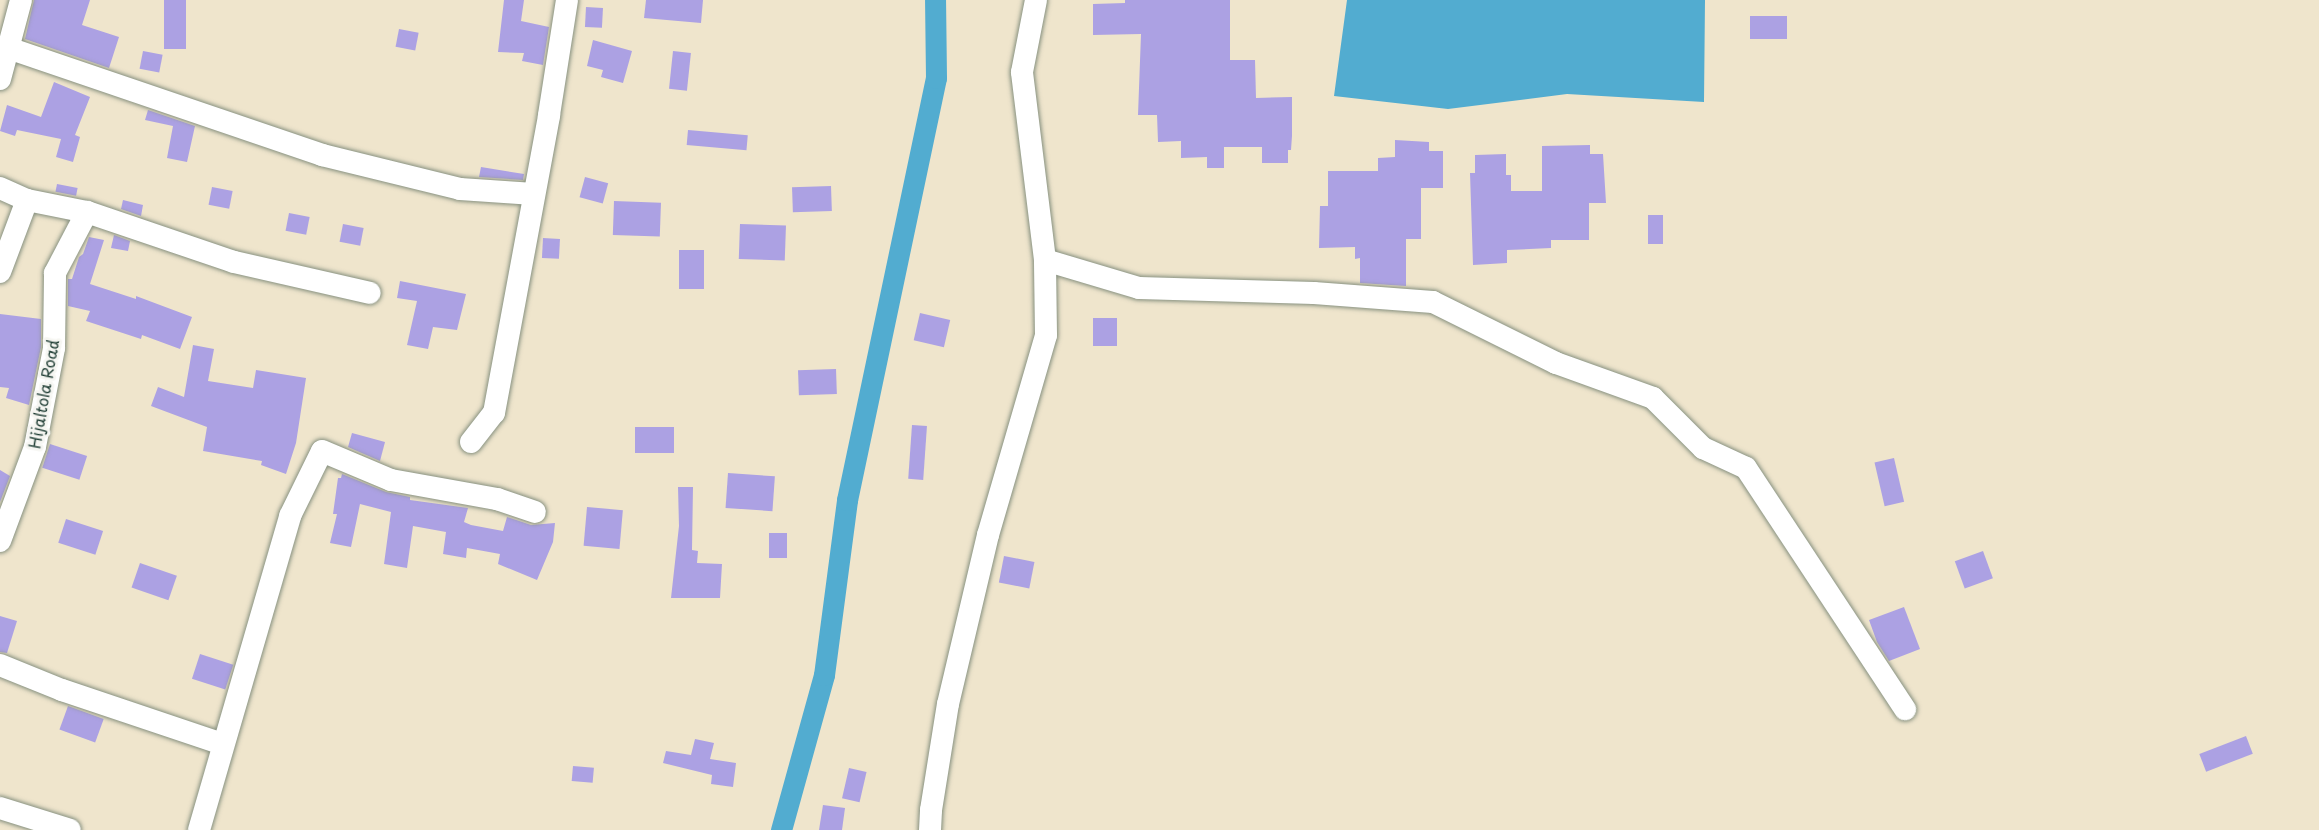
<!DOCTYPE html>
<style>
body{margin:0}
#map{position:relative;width:2319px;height:830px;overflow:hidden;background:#efe5cc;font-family:"Playpen Sans",sans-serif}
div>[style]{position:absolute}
.water>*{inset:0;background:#52acd0}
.canal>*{height:21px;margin:-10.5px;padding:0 10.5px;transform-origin:10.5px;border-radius:10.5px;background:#52acd0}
.building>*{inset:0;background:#aca1e3;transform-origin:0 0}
.roads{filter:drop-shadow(0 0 2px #879180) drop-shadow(0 0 2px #879180)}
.minor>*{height:22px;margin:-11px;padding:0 11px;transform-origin:11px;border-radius:11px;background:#fff}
span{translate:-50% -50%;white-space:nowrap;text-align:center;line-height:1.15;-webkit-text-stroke:6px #f6f6f2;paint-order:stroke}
.street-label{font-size:16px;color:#1f3d34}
</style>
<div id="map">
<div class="water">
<div style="clip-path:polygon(1347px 0,1705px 0,1704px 102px,1567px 94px,1448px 109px,1334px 96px)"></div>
</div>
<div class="canal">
<div style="left:781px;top:830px;width:161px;rotate:-74.5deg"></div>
<div style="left:824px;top:675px;width:177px;rotate:-82.5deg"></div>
<div style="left:847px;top:500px;width:431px;rotate:-78.1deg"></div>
<div style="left:936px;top:78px;width:78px;rotate:-90.7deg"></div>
</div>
<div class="building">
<div style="clip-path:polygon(34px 0,90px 0,82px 25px,119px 37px,109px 68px,25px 39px)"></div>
<div style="left:164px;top:0;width:22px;height:49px"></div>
<div style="clip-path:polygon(504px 0,524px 0,521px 21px,549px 27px,543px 65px,522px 61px,524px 53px,498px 52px)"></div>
<div style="clip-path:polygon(646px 0,703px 0,701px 23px,644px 18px)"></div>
<div style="clip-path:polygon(1125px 0,1230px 0,1230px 60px,1255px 60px,1256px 98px,1292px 97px,1292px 136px,1291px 150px,1288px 150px,1288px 163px,1262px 163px,1262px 147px,1224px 147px,1224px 168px,1207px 168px,1207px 157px,1181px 158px,1181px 141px,1158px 142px,1157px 115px,1138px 115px,1141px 34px,1093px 35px,1093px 4px,1125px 3px)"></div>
<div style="left:586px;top:7px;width:17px;height:20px;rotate:3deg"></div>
<div style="left:1787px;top:16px;width:23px;height:37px;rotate:90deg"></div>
<div style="left:399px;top:29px;width:20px;height:18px;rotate:11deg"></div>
<div style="clip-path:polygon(593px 40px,632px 51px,623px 83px,601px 77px,603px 70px,587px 66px)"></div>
<div style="left:143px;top:51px;width:20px;height:18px;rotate:11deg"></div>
<div style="left:673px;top:51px;width:18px;height:38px;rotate:6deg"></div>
<div style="clip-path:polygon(54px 82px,90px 97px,75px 135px,80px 137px,73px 162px,56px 157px,61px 139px,17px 130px,15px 136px,0 131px,7px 105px,41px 117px)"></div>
<div style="clip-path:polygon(148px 110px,195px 126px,187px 162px,167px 158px,173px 126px,145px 120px)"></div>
<div style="left:688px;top:130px;width:60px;height:15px;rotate:5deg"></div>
<div style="clip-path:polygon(1395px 140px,1429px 142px,1429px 151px,1443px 151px,1443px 188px,1421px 188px,1421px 239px,1406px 239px,1406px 286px,1360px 283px,1360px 258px,1355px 259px,1355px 247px,1319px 248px,1320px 206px,1328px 206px,1328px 171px,1378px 171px,1378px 158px,1395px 157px)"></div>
<div style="clip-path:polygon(1590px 145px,1590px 154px,1603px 154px,1606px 203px,1589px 203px,1589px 240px,1551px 240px,1551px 248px,1507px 250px,1507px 263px,1473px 265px,1470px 173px,1475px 173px,1475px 155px,1506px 154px,1506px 175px,1511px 175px,1511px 191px,1542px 191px,1542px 146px)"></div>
<div style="clip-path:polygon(481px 167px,524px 174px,523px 180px,479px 177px)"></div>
<div style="left:585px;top:177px;width:24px;height:21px;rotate:15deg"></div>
<div style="left:57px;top:184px;width:21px;height:8px;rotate:11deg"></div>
<div style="left:831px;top:186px;width:25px;height:39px;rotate:88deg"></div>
<div style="left:212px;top:187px;width:21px;height:18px;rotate:11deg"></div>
<div style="clip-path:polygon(123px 200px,143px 205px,141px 216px,121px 209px)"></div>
<div style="left:614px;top:201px;width:47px;height:34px;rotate:2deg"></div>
<div style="left:289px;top:213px;width:21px;height:18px;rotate:11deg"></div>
<div style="left:1648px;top:215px;width:15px;height:29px"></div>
<div style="left:343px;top:224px;width:21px;height:18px;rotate:11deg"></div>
<div style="left:740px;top:224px;width:46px;height:35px;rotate:2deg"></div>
<div style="clip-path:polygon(114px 235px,130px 241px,128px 251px,111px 248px)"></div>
<div style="clip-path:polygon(89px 237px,104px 240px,90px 284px,136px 299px,136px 296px,192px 317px,180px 349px,142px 335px,141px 339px,86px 321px,90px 311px,68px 306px,68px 279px,72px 279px,79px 257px,83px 254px)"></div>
<div style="left:543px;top:238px;width:17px;height:20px;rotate:3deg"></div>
<div style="left:679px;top:250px;width:25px;height:39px"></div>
<div style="clip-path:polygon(400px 281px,466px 294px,457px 330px,433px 327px,428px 349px,407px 345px,417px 301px,397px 298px)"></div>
<div style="left:920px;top:313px;width:31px;height:28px;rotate:13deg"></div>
<div style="clip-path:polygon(0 314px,41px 319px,41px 347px,29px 405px,6px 398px,9px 388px,0 387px)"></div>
<div style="left:1093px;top:318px;width:24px;height:28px"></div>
<div style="clip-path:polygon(193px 345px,214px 349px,208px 381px,253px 388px,256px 370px,306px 378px,296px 443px,286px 474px,261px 465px,262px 461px,203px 451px,207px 427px,151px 406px,158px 387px,184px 397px)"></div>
<div style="left:836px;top:369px;width:25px;height:38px;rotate:88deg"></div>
<div style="left:912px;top:425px;width:15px;height:54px;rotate:4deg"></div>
<div style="left:674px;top:427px;width:26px;height:39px;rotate:90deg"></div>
<div style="clip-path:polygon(352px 433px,385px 442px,380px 461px,348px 447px)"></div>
<div style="left:50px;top:444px;width:39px;height:25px;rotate:18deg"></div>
<div style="left:1894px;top:458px;width:45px;height:20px;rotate:77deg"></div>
<div style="clip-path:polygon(0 470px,10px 476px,0 502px)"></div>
<div style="left:728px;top:473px;width:47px;height:35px;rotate:4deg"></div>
<div style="clip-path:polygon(342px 474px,386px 492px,410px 497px,410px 500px,468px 508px,464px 522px,471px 525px,503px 531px,507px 517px,531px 525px,555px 523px,553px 542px,537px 580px,498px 564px,500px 554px,467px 548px,466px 558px,443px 554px,446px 532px,413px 526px,407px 568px,384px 564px,391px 512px,360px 504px,351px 547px,330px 543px,337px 514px,333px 514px,338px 478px,341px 478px)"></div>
<div style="clip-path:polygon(678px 487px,693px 487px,692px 550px,698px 551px,697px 563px,722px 564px,720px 598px,671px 598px,679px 526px)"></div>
<div style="left:587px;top:507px;width:36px;height:39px;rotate:5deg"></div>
<div style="left:66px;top:519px;width:39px;height:25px;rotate:18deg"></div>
<div style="left:769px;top:533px;width:18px;height:25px"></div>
<div style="left:1983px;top:551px;width:29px;height:30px;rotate:70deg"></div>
<div style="left:1004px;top:556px;width:31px;height:27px;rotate:11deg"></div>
<div style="left:140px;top:563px;width:39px;height:26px;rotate:19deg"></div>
<div style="clip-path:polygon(1904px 607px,1920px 649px,1889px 661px,1877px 642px,1869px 620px)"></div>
<div style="clip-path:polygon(0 616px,17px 621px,7px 653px,0 652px)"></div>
<div style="left:200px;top:654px;width:35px;height:26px;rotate:18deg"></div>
<div style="left:68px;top:706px;width:38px;height:25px;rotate:20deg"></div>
<div style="left:2246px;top:736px;width:19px;height:50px;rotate:69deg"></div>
<div style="clip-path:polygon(695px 739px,714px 743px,710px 759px,736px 763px,733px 787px,711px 784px,712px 775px,663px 763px,666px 751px,691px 755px)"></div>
<div style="left:573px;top:766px;width:21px;height:15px;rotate:5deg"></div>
<div style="left:849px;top:768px;width:18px;height:31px;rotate:13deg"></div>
<div style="clip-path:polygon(823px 805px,845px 808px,842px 830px,819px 830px)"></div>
</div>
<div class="roads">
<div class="minor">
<div style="left:8px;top:48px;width:332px;rotate:18.8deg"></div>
<div style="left:322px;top:155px;width:142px;rotate:13.8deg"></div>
<div style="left:460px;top:189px;width:74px;rotate:3.9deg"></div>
<div style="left:0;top:79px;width:82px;rotate:-75.1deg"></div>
<div style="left:0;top:188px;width:30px;rotate:24deg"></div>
<div style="left:27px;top:200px;width:61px;rotate:11.3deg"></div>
<div style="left:87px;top:212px;width:155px;rotate:18.8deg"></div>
<div style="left:234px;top:262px;width:139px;rotate:12.8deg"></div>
<div style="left:1045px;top:260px;width:98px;rotate:16.6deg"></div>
<div style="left:1139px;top:288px;width:175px;rotate:1.6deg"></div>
<div style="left:1314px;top:293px;width:119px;rotate:4.3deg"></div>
<div style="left:1433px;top:302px;width:137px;rotate:26.4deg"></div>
<div style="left:1556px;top:363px;width:103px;rotate:19.8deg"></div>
<div style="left:1653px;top:398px;width:71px;rotate:45deg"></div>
<div style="left:1703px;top:448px;width:47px;rotate:24.9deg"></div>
<div style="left:1746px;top:468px;width:289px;rotate:56.6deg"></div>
<div style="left:0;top:272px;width:77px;rotate:-69.4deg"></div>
<div style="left:471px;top:442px;width:37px;rotate:-52deg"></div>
<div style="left:494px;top:413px;width:303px;rotate:-79.5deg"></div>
<div style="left:549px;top:115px;width:116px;rotate:-81.1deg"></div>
<div style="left:0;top:541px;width:100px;rotate:-69.6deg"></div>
<div style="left:35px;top:447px;width:101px;rotate:-79.1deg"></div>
<div style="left:54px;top:348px;width:75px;rotate:-89.2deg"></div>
<div style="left:55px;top:273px;width:69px;rotate:-62.3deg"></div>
<div style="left:0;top:665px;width:67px;rotate:22deg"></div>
<div style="left:62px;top:690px;width:169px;rotate:18.6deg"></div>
<div style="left:0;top:808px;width:73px;rotate:17.4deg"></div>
<div style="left:199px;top:830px;width:327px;rotate:-73.8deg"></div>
<div style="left:290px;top:516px;width:72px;rotate:-63.8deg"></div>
<div style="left:322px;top:451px;width:75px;rotate:22.8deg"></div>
<div style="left:391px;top:480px;width:108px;rotate:10.2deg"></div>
<div style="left:497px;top:499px;width:40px;rotate:18.9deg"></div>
<div style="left:930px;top:830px;width:20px;rotate:-87deg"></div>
<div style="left:931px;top:810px;width:107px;rotate:-80.9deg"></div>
<div style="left:948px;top:704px;width:174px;rotate:-76.7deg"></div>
<div style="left:988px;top:535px;width:208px;rotate:-73.8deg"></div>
<div style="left:1046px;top:335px;width:75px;rotate:-90.8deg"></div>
<div style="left:1045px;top:260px;width:189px;rotate:-97deg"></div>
<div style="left:1022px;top:72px;width:73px;rotate:-79deg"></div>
</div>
</div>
<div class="street-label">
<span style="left:43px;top:394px;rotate:-80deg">Hijaltola Road</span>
</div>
</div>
